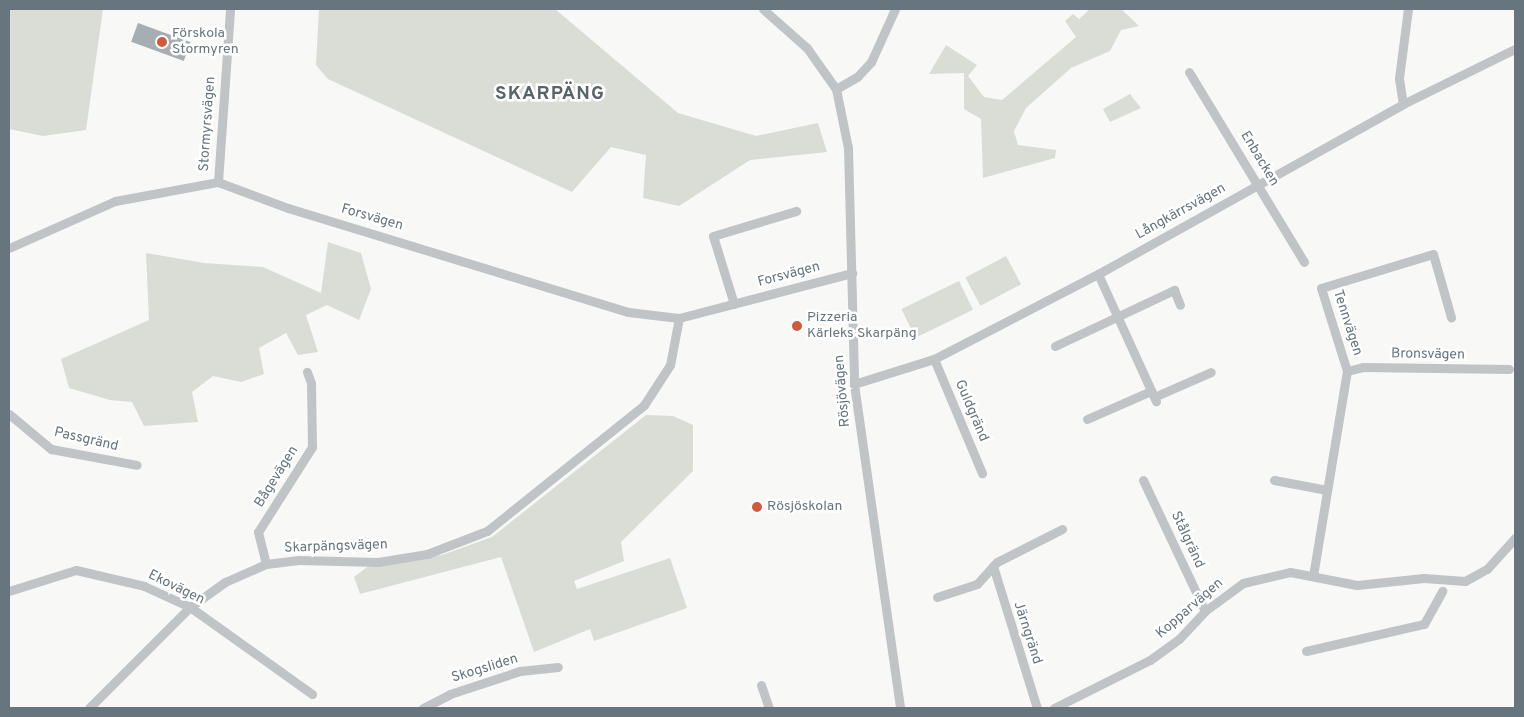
<!DOCTYPE html>
<meta charset="utf-8">
<style>
body{margin:0}
#map{position:relative;width:1524px;height:717px;overflow:hidden;background:#f8f8f6;font-family:Overpass,sans-serif}
div>[style]{position:absolute}
.green>*{inset:0;background:#d9ddd6;transform-origin:0 0}
.building>*{inset:0;background:#a6adb3;transform-origin:0 0}
.minor>*{height:9px;margin:-4.5px;padding:0 4.5px;transform-origin:4.5px;border-radius:4.5px;background:#c0c4c7}
.dots>*{width:14px;height:14px;translate:-50% -50%;box-sizing:border-box;border:2px solid #fff;border-radius:50%}
span{translate:-50% -50%;white-space:nowrap;text-align:center;line-height:1.15;-webkit-text-stroke:5px #fff;paint-order:stroke}
.poi-label{font-size:14px;color:#66757e}
.left{translate:0 -50%;text-align:left}
.street-label{font-size:14px;color:#66757e}
.district-label{font-size:19px;color:#58636a;font-weight:700;letter-spacing:1px}
.frame{position:absolute;inset:0;border:10px solid #66757e;pointer-events:none}
</style>
<div id="map">
<div class="green">
<div style="clip-path:polygon(9px 9px,103px 9px,86px 130px,43px 136px,9px 129px)"></div>
<div style="clip-path:polygon(319px 9px,555px 9px,678px 113px,756px 136px,818px 123px,827px 152px,750px 160px,679px 206px,643px 198px,646px 155px,611px 147px,572px 192px,328px 79px,316px 65px)"></div>
<div style="clip-path:polygon(1090px 9px,1121px 9px,1139px 26px,1121px 30px,1110px 51px,1071px 68px,1026px 108px,1014px 131px,1018px 145px,1056px 150px,1055px 158px,983px 178px,981px 119px,964px 109px,964px 73px,929px 74px,946px 45px,977px 65px,968px 76px,984px 97px,1002px 100px,1076px 37px,1065px 21px,1073px 14px,1079px 19px)"></div>
<div style="clip-path:polygon(1130px 94px,1141px 108px,1110px 122px,1103px 109px)"></div>
<div style="clip-path:polygon(328px 242px,361px 253px,371px 289px,359px 320px,327px 305px,306px 315px,318px 352px,298px 355px,286px 333px,259px 348px,264px 374px,241px 382px,213px 376px,192px 392px,198px 422px,144px 426px,132px 402px,110px 400px,69px 388px,61px 359px,149px 320px,146px 253px,204px 263px,263px 267px,321px 293px)"></div>
<div style="left:1006px;top:256px;width:32px;height:46px;rotate:62deg"></div>
<div style="left:959px;top:281px;width:32px;height:64px;rotate:64deg"></div>
<div style="clip-path:polygon(646px 415px,673px 416px,693px 425px,693px 471px,621px 542px,624px 561px,574px 581px,577px 589px,670px 558px,687px 608px,594px 641px,590px 629px,534px 652px,501px 557px,360px 594px,354px 577px,367px 567px,442px 555px,492px 537px)"></div>
</div>
<div class="building">
<div style="left:138px;top:23px;width:56px;height:20px;rotate:20deg"></div>
</div>
<div class="minor">
<div style="left:763px;top:9px;width:59px;rotate:41.6deg"></div>
<div style="left:807px;top:48px;width:50px;rotate:54.7deg"></div>
<div style="left:836px;top:89px;width:60px;rotate:78.5deg"></div>
<div style="left:848px;top:148px;width:236px;rotate:88.5deg"></div>
<div style="left:854px;top:384px;width:327px;rotate:81.9deg"></div>
<div style="left:1189px;top:72px;width:222px;rotate:58.8deg"></div>
<div style="left:836px;top:89px;width:24px;rotate:-30deg"></div>
<div style="left:857px;top:77px;width:21px;rotate:-47deg"></div>
<div style="left:871px;top:62px;width:58px;rotate:-65.6deg"></div>
<div style="left:1403px;top:104px;width:26px;rotate:-99deg"></div>
<div style="left:1399px;top:78px;width:70px;rotate:-82.6deg"></div>
<div style="left:218px;top:182px;width:173px;rotate:-86deg"></div>
<div style="left:9px;top:248px;width:116px;rotate:-23.9deg"></div>
<div style="left:115px;top:201px;width:105px;rotate:-10.5deg"></div>
<div style="left:218px;top:182px;width:75px;rotate:20.4deg"></div>
<div style="left:288px;top:208px;width:356px;rotate:17deg"></div>
<div style="left:628px;top:312px;width:51px;rotate:6.7deg"></div>
<div style="left:679px;top:318px;width:179px;rotate:-14.6deg"></div>
<div style="left:1098px;top:274px;width:140px;rotate:65.5deg"></div>
<div style="left:734px;top:304px;width:71px;rotate:-107.2deg"></div>
<div style="left:713px;top:236px;width:87px;rotate:-16.8deg"></div>
<div style="left:1055px;top:346px;width:132px;rotate:-25.2deg"></div>
<div style="left:1174px;top:290px;width:16px;rotate:68deg"></div>
<div style="left:934px;top:359px;width:124px;rotate:67.2deg"></div>
<div style="left:1347px;top:371px;width:16px;rotate:-14deg"></div>
<div style="left:1363px;top:367px;width:146px;rotate:0.8deg"></div>
<div style="left:854px;top:384px;width:84px;rotate:-17.4deg"></div>
<div style="left:934px;top:359px;width:185px;rotate:-27.4deg"></div>
<div style="left:1098px;top:274px;width:349px;rotate:-29.1deg"></div>
<div style="left:1403px;top:104px;width:125px;rotate:-26.2deg"></div>
<div style="left:1154px;top:397px;width:62px;rotate:-23.7deg"></div>
<div style="left:9px;top:414px;width:55px;rotate:39.8deg"></div>
<div style="left:51px;top:449px;width:87px;rotate:10.5deg"></div>
<div style="left:1087px;top:419px;width:70px;rotate:-23.6deg"></div>
<div style="left:1143px;top:480px;width:145px;rotate:64.7deg"></div>
<div style="left:1274px;top:480px;width:54px;rotate:10.7deg"></div>
<div style="left:266px;top:564px;width:33px;rotate:-104deg"></div>
<div style="left:258px;top:532px;width:101px;rotate:-57.6deg"></div>
<div style="left:312px;top:447px;width:64px;rotate:-90.9deg"></div>
<div style="left:311px;top:383px;width:12px;rotate:-110deg"></div>
<div style="left:993px;top:566px;width:149px;rotate:72.8deg"></div>
<div style="left:1313px;top:576px;width:208px;rotate:-80.6deg"></div>
<div style="left:1347px;top:371px;width:87px;rotate:-107.4deg"></div>
<div style="left:1321px;top:288px;width:117px;rotate:-16.9deg"></div>
<div style="left:1433px;top:254px;width:66px;rotate:74.1deg"></div>
<div style="left:9px;top:591px;width:70px;rotate:-17.4deg"></div>
<div style="left:76px;top:570px;width:70px;rotate:13.2deg"></div>
<div style="left:144px;top:586px;width:51px;rotate:24.5deg"></div>
<div style="left:190px;top:607px;width:150px;rotate:35.5deg"></div>
<div style="left:937px;top:597px;width:42px;rotate:-18deg"></div>
<div style="left:977px;top:584px;width:30px;rotate:-48deg"></div>
<div style="left:997px;top:562px;width:73px;rotate:-26.9deg"></div>
<div style="left:1306px;top:651px;width:121px;rotate:-12.9deg"></div>
<div style="left:1424px;top:624px;width:38px;rotate:-61deg"></div>
<div style="left:761px;top:685px;width:24px;rotate:71deg"></div>
<div style="left:89px;top:708px;width:143px;rotate:-45deg"></div>
<div style="left:190px;top:607px;width:43px;rotate:-35.5deg"></div>
<div style="left:225px;top:582px;width:45px;rotate:-23.7deg"></div>
<div style="left:266px;top:564px;width:33px;rotate:-7deg"></div>
<div style="left:299px;top:560px;width:79px;rotate:1.5deg"></div>
<div style="left:378px;top:562px;width:50px;rotate:-9.3deg"></div>
<div style="left:427px;top:554px;width:64px;rotate:-21deg"></div>
<div style="left:487px;top:531px;width:201px;rotate:-38.7deg"></div>
<div style="left:644px;top:405px;width:48px;rotate:-57deg"></div>
<div style="left:670px;top:365px;width:48px;rotate:-79.2deg"></div>
<div style="left:423px;top:708px;width:30px;rotate:-27deg"></div>
<div style="left:450px;top:694px;width:74px;rotate:-18.2deg"></div>
<div style="left:520px;top:671px;width:38px;rotate:-6deg"></div>
<div style="left:1054px;top:708px;width:107px;rotate:-26.6deg"></div>
<div style="left:1150px;top:660px;width:36px;rotate:-36deg"></div>
<div style="left:1179px;top:639px;width:38px;rotate:-47deg"></div>
<div style="left:1205px;top:611px;width:47px;rotate:-36.4deg"></div>
<div style="left:1243px;top:583px;width:48px;rotate:-13.2deg"></div>
<div style="left:1290px;top:572px;width:68px;rotate:11deg"></div>
<div style="left:1357px;top:585px;width:67px;rotate:-6deg"></div>
<div style="left:1424px;top:578px;width:41px;rotate:4.2deg"></div>
<div style="left:1465px;top:581px;width:25px;rotate:-29deg"></div>
<div style="left:1487px;top:569px;width:42px;rotate:-47.9deg"></div>
</div>
<div class="dots">
<div style="left:162px;top:42px;background:#d15a3e"></div>
<div style="left:797px;top:326px;background:#d15a3e"></div>
<div style="left:757px;top:507px;background:#d15a3e"></div>
</div>
<div class="poi-label">
<span class="left" style="left:172px;top:42px">Förskola<br>Stormyren</span>
<span class="left" style="left:807px;top:326px">Pizzeria<br>Kärleks Skarpäng</span>
<span class="left" style="left:767px;top:507px">Rösjöskolan</span>
</div>
<div class="street-label">
<span style="left:208px;top:124px;rotate:-86deg">Stormyrsvägen</span>
<span style="left:1259px;top:159px;rotate:59deg">Enbacken</span>
<span style="left:1181px;top:212px;rotate:-29deg">Långkärrsvägen</span>
<span style="left:372px;top:218px;rotate:16deg">Forsvägen</span>
<span style="left:789px;top:275px;rotate:-15deg">Forsvägen</span>
<span style="left:1347px;top:323px;rotate:72deg">Tennvägen</span>
<span style="left:1428px;top:355px;rotate:1deg">Bronsvägen</span>
<span style="left:843px;top:391px;rotate:-95deg">Rösjövägen</span>
<span style="left:971px;top:411px;rotate:67deg">Guldgränd</span>
<span style="left:86px;top:440px;rotate:13deg">Passgränd</span>
<span style="left:277px;top:477px;rotate:-58deg">Bågevägen</span>
<span style="left:1187px;top:540px;rotate:65deg">Stålgränd</span>
<span style="left:336px;top:547px;rotate:-2deg">Skarpängsvägen</span>
<span style="left:176px;top:588px;rotate:26deg">Ekovägen</span>
<span style="left:1190px;top:609px;rotate:-41deg">Kopparvägen</span>
<span style="left:1027px;top:633px;rotate:72deg">Järngränd</span>
<span style="left:485px;top:669px;rotate:-17deg">Skogsliden</span>
</div>
<div class="district-label">
<span style="left:550px;top:95px">SKARPÄNG</span>
</div>
<div class="frame"></div>
</div>
